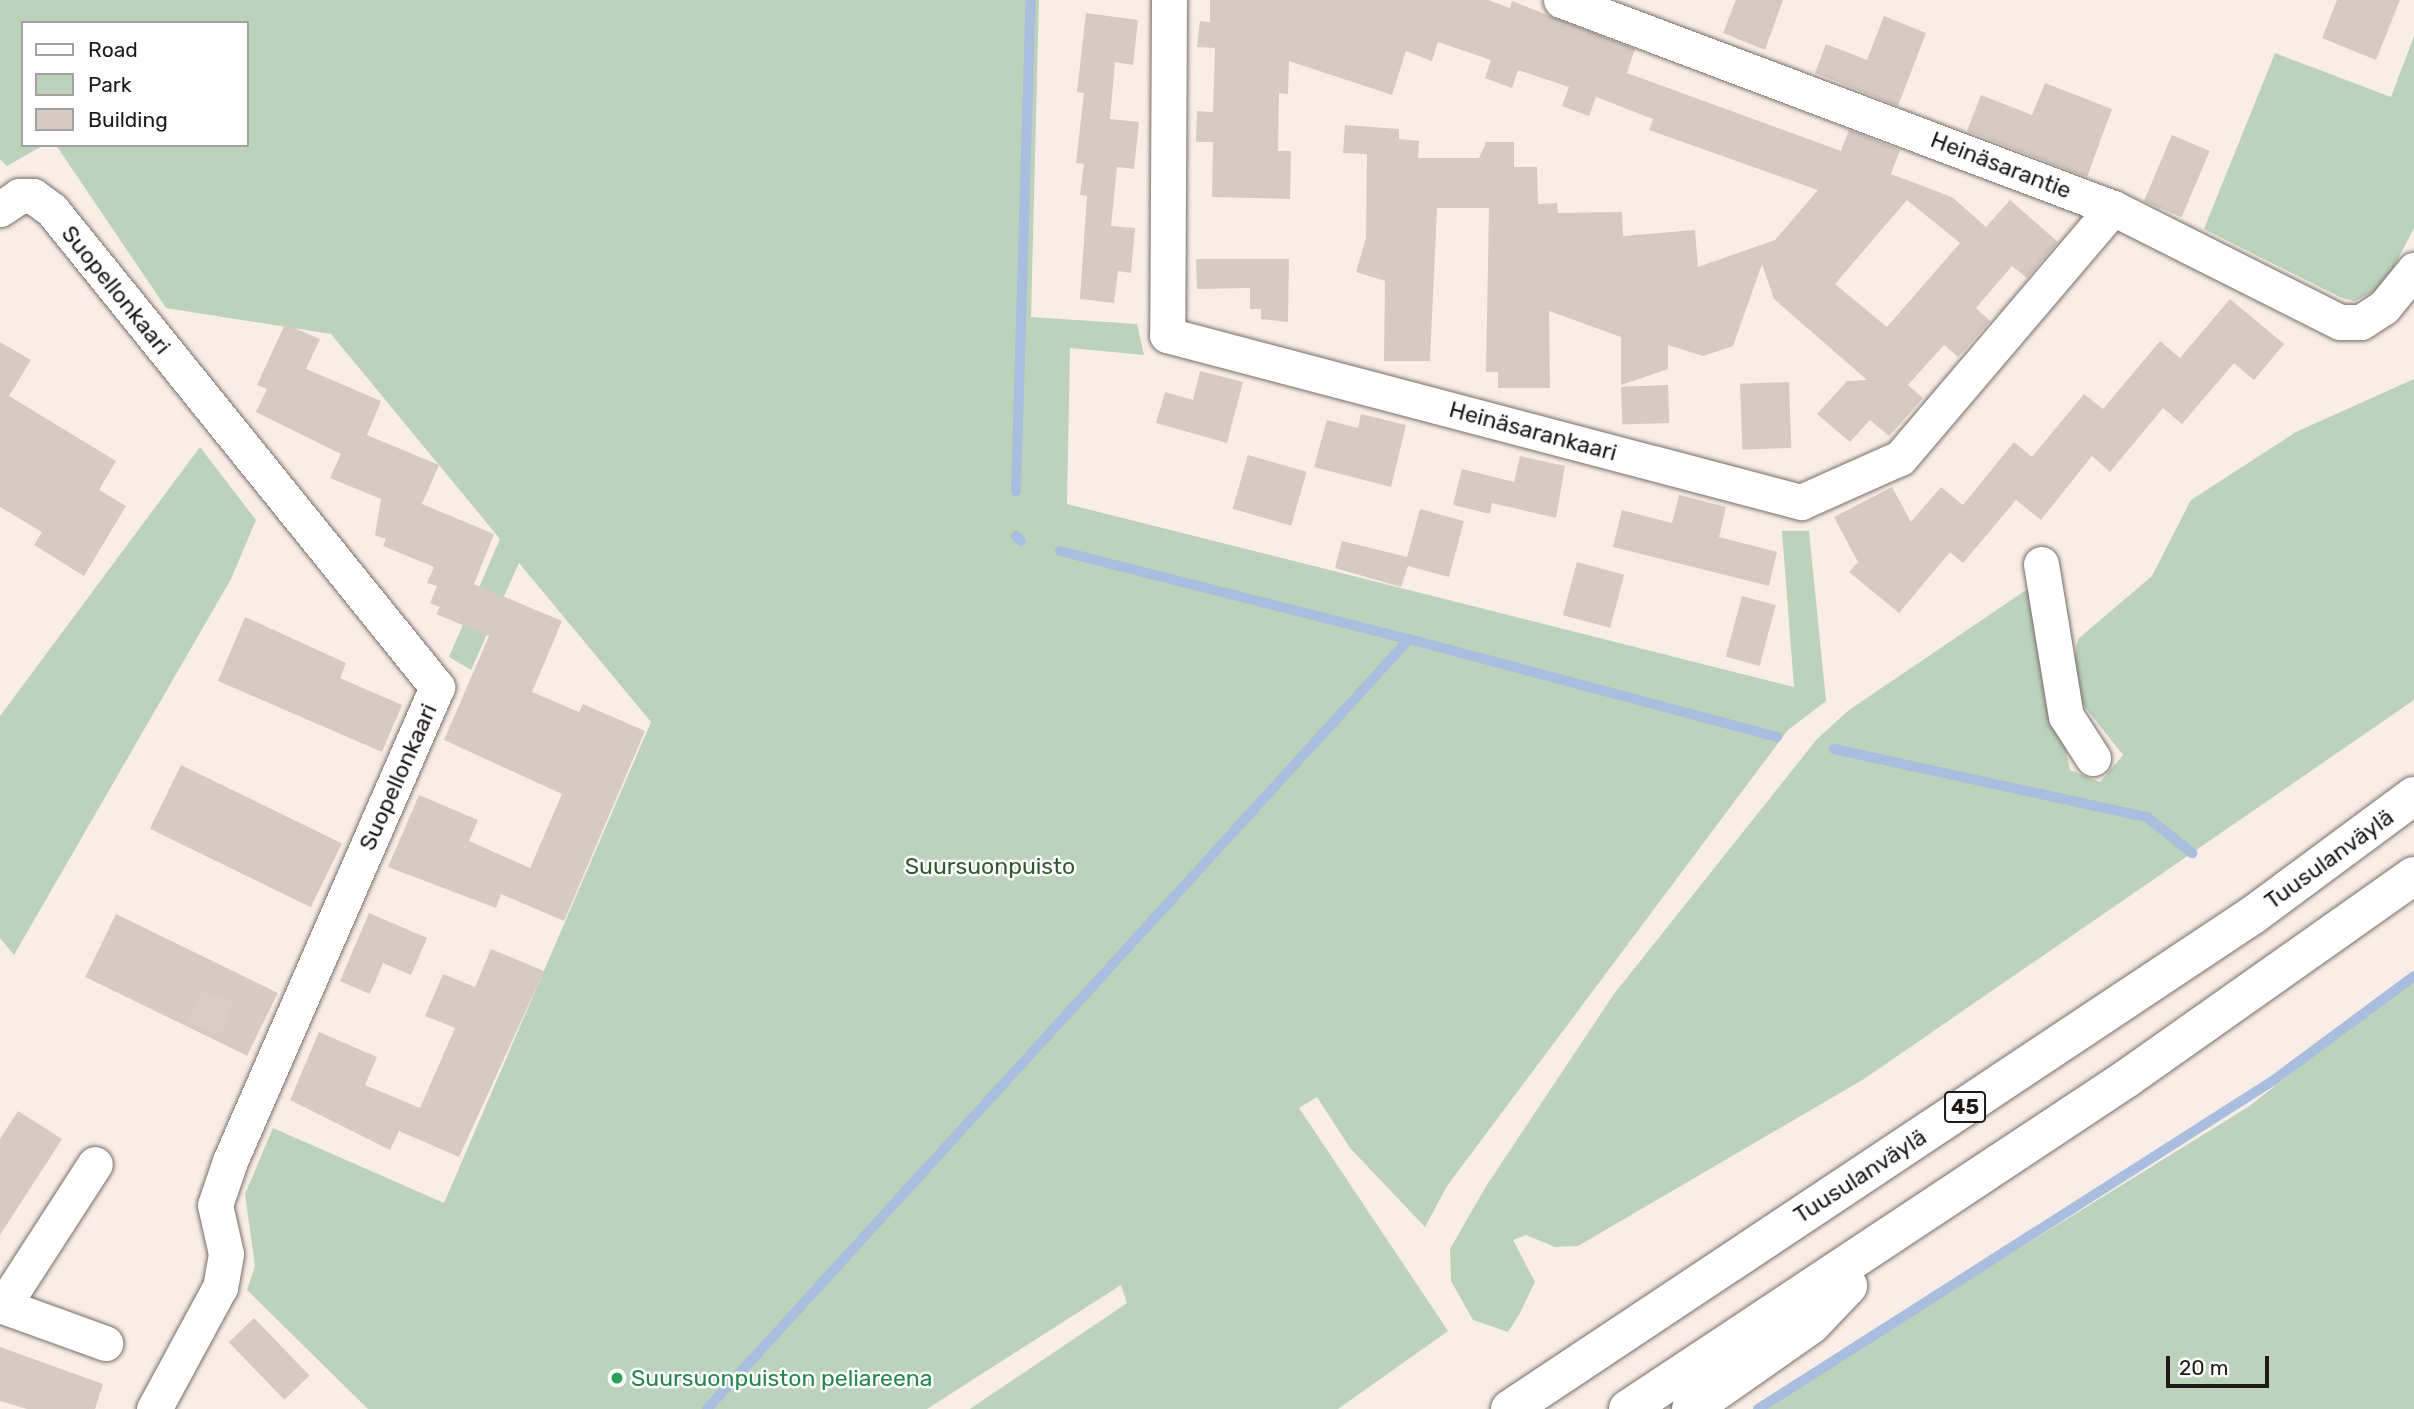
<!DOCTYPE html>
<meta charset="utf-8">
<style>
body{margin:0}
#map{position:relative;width:2414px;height:1409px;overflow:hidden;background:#f9eee7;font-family:Rubik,sans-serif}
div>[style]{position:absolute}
.green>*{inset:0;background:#bcd2ba}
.stream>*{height:10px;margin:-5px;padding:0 5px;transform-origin:5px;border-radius:5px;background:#a9bdde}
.building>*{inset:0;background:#d5cbc4;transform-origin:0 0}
.minor-tunnel>*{height:35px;margin-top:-17.5px;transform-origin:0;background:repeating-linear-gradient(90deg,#d8cec8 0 35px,transparent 0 53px)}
.roads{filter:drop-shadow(0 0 2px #776e68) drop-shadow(0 0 2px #776e68)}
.minor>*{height:35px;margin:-17.5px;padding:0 17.5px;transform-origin:17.5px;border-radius:17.5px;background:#fff}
.highway>*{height:38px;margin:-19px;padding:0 19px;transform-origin:19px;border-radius:19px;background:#fff}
.dots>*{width:19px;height:19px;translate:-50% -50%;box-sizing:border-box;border:4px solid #fdfdfd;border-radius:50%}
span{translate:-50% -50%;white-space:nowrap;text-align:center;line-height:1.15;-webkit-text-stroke:5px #fdfdfd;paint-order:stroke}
.shield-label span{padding:2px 5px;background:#fdfdfd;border:2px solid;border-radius:5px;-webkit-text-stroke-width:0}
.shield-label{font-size:21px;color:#1e1a18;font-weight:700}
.street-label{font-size:23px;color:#1e1a18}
.park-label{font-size:23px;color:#31592e}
.leisure-label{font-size:23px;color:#27864d}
.left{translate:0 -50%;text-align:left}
.legend{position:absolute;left:21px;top:21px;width:228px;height:126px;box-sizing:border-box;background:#fdfdfd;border:2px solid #a4a2a1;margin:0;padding:9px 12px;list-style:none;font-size:21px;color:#1e1a18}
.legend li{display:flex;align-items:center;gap:14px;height:35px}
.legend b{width:35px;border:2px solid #a4a2a1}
.scale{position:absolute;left:2166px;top:1356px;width:103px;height:32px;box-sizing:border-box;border:4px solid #1e1a18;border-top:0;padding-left:9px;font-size:21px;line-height:24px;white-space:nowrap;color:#1e1a18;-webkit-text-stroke:5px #fdfdfd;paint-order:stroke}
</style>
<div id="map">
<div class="green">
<div style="clip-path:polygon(0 0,1039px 0,1031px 317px,1137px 324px,1144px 355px,1070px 348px,1067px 504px,1794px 687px,1782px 531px,1809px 531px,1826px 701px,1788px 730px,1447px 1186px,1425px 1227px,1350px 1148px,1317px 1097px,1299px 1108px,1448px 1331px,1338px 1409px,970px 1409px,1127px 1303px,1121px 1285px,927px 1409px,368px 1409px,247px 1290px,255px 1266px,245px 1194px,273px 1128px,444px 1203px,651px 722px,519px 563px,471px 670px,449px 657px,500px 539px,331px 334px,166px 308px,56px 145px,247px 145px,247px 23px,23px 23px,23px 145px,44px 145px,7px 166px,0 159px)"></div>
<div style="clip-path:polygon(2414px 36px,2414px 228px,2384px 286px,2355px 301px,2342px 298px,2204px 229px,2275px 53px,2391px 97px)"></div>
<div style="clip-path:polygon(2414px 379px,2414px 700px,1864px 1079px,1578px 1246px,1555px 1247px,1526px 1235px,1513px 1240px,1535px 1282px,1520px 1313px,1508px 1332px,1473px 1320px,1451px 1281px,1450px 1249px,1485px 1188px,1614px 994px,1817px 739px,1849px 710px,2032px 586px,2070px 770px,2100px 782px,2123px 755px,2069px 687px,2078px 639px,2152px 576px,2191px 500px,2296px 432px)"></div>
<div style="clip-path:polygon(200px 447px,256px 520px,231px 579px,14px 955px,0 938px,0 716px)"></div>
<div style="clip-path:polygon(2414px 977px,2414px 1409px,1759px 1409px,2248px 1107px)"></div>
</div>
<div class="stream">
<div style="left:1016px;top:491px;width:491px;rotate:-88.3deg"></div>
<div style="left:1016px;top:536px;width:7px;rotate:45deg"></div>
<div style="left:1060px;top:551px;width:360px;rotate:14.2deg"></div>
<div style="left:1834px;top:749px;width:320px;rotate:12.3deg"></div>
<div style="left:2147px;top:817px;width:58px;rotate:38.7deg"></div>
<div style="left:707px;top:1409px;width:1042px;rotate:-47.64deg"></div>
<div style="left:1409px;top:639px;width:381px;rotate:14.9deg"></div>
<div style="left:1758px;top:1409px;width:612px;rotate:-32.52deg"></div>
<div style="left:2274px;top:1080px;width:174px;rotate:-36.6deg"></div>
</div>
<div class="building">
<div style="clip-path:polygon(evenodd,1210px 0,1488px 0,1510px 8px,1512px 1px,1635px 49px,1627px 73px,1841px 151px,1849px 130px,1900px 150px,1891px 174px,1952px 197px,1986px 227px,2010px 200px,2058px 242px,2027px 278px,2012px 266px,1976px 308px,1990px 321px,1958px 357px,1944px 345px,1908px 385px,1923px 398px,1889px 436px,1870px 420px,1850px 442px,1817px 414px,1847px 381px,1867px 380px,1774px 299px,1762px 264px,1733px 346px,1703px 356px,1668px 345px,1668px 369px,1621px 385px,1621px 337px,1549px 311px,1550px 388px,1498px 388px,1498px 372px,1486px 372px,1489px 208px,1437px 208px,1430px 361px,1384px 361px,1385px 281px,1356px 272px,1366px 238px,1367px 154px,1343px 153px,1345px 125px,1399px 129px,1399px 139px,1419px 141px,1418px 158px,1479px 158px,1486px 142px,1514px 142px,1514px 167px,1537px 167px,1538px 204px,1557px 203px,1558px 213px,1622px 212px,1623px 236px,1695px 230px,1698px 267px,1775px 240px,1818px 190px,1649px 130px,1653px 119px,1596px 97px,1589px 116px,1562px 106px,1569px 87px,1518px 70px,1512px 88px,1485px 78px,1491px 60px,1438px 42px,1432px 61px,1406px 51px,1392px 95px,1289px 61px,1288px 94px,1279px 93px,1278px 151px,1291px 151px,1290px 199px,1212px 197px,1213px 142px,1196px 142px,1197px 111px,1213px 112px,1215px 48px,1197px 47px,1200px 21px,1210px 22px,1210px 0,1907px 200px,1960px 243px,1887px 327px,1835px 284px,1907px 200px)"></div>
<div style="clip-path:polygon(1736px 0,1783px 0,1765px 50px,1723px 33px)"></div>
<div style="clip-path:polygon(2337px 0,2400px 0,2376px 60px,2322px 38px)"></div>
<div style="clip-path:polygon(1086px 13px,1138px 20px,1133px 65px,1115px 62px,1110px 119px,1139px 122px,1134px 169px,1117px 167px,1111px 226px,1135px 228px,1131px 273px,1118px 271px,1114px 303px,1080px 299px,1087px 196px,1080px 195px,1084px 164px,1076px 163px,1084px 93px,1077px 92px)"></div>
<div style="clip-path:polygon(1884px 16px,1926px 33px,1898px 106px,1815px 73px,1826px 44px,1867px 60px)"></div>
<div style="clip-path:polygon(2045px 83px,2112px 109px,2087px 177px,1967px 131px,1981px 95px,2032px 115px)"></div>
<div style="left:2172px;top:135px;width:41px;height:72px;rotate:23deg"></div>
<div style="clip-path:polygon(1196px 259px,1289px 259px,1288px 322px,1261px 319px,1261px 309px,1250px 309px,1250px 288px,1197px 289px)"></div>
<div style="clip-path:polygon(2230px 299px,2284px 344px,2254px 380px,2234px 363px,2182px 424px,2163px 408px,2110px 472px,2092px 456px,2041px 520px,2016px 500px,1963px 563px,1950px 552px,1899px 613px,1849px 572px,1858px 562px,1834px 517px,1892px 487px,1911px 522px,1941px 487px,1963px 505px,2014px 442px,2032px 457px,2084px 394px,2103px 409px,2160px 341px,2180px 358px)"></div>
<div style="clip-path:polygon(285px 324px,320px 339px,306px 369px,381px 401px,367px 435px,439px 465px,422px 504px,494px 534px,474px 584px,562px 621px,532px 692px,579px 712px,583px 704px,645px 731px,564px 921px,501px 894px,496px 908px,388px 867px,419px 795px,478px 820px,469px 841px,530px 868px,562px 794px,444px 740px,489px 636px,436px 614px,440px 607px,430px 603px,437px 586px,427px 583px,434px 567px,383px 546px,386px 539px,375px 535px,381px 499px,330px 478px,341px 454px,256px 412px,267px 389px,257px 385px)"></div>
<div style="clip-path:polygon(0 342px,31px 360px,9px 396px,116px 461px,99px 490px,126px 506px,84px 576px,34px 545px,42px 532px,0 507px)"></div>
<div style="clip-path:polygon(1200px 371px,1243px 382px,1227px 443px,1156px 423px,1165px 392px,1193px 400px)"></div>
<div style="left:1789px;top:382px;width:66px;height:49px;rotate:88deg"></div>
<div style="left:1668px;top:385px;width:38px;height:47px;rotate:88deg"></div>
<div style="clip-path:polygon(1361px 414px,1406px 425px,1391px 487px,1314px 467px,1327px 420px,1358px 428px)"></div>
<div style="left:1248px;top:455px;width:61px;height:56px;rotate:16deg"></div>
<div style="clip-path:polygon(1520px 456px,1565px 466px,1556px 518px,1492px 503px,1490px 514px,1453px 505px,1462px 469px,1514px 482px)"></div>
<div style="clip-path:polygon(1679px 495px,1726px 507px,1719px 537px,1777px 552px,1769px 586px,1613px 547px,1622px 510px,1672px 523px)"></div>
<div style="clip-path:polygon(1420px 509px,1464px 521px,1449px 577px,1408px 566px,1401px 587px,1335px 568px,1342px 541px,1407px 557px)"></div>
<div style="left:1577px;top:562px;width:49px;height:55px;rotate:15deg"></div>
<div style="left:1742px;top:596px;width:35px;height:63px;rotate:15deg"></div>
<div style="clip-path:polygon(245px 617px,346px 663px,340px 678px,402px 705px,382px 752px,218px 681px)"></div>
<div style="left:181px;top:765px;width:179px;height:71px;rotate:26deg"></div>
<div style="clip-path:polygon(369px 913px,427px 938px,411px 975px,383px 963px,370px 994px,340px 981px)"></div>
<div style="left:116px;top:914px;width:180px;height:70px;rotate:26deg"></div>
<div style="clip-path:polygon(491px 949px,544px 971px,459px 1157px,399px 1131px,390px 1150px,290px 1100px,319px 1032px,377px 1057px,365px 1085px,420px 1108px,455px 1028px,425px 1016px,443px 974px,475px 987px)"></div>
<div style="clip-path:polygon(18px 1111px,62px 1139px,0 1235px,0 1139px)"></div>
<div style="left:254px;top:1318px;width:80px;height:35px;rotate:46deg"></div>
<div style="clip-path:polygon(0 1347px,103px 1384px,95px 1409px,27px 1409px,0 1401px)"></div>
</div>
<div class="minor-tunnel">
<div style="left:204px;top:1028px;width:51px;rotate:-66.9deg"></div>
</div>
<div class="roads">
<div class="minor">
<div style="left:1169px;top:0;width:335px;rotate:90.3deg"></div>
<div style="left:1167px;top:335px;width:656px;rotate:14.76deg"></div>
<div style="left:1801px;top:502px;width:108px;rotate:-24deg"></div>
<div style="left:1900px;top:458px;width:328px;rotate:-49.6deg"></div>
<div style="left:1561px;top:0;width:590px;rotate:20.65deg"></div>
<div style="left:2113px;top:208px;width:254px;rotate:26.7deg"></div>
<div style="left:2340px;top:322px;width:21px"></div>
<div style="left:2361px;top:322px;width:27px;rotate:-33deg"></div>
<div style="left:2384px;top:307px;width:48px;rotate:-51deg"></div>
<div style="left:0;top:209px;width:23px;rotate:-34deg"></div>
<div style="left:19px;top:196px;width:14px"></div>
<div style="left:33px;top:196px;width:24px;rotate:36deg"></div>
<div style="left:52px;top:210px;width:613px;rotate:51.09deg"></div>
<div style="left:437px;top:687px;width:517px;rotate:113.59deg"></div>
<div style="left:230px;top:1161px;width:46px;rotate:108.8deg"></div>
<div style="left:215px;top:1205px;width:50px;rotate:77.3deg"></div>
<div style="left:226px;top:1254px;width:34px;rotate:100deg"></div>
<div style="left:220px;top:1287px;width:139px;rotate:118.4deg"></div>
<div style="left:2041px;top:564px;width:154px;rotate:80.7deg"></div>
<div style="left:2066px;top:716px;width:50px;rotate:57.3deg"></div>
<div style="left:0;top:1305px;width:112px;rotate:19.9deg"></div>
<div style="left:3px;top:1306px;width:169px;rotate:-57.1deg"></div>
</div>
<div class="highway">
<div style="left:1510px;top:1409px;width:892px;rotate:-33.62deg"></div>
<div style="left:2253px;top:915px;width:200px;rotate:-36.5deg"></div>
<div style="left:1628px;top:1409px;width:597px;rotate:-33.53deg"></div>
<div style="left:2126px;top:1079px;width:352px;rotate:-35.2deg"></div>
<div style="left:1691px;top:1409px;width:146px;rotate:-35deg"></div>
<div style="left:1811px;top:1325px;width:54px;rotate:-46.5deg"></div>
</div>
</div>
<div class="dots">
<div style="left:617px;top:1378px;background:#2e9e5b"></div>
</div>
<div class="shield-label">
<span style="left:1965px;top:1107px">45</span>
</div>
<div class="street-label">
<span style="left:2001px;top:165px;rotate:21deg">Heinäsarantie</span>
<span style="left:116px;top:290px;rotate:51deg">Suopellonkaari</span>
<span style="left:1533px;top:431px;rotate:15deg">Heinäsarankaari</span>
<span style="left:398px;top:777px;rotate:-66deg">Suopellonkaari</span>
<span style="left:2329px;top:859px;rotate:-36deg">Tuusulanväylä</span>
<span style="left:1860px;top:1176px;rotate:-33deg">Tuusulanväylä</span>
</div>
<div class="park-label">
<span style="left:990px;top:866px">Suursuonpuisto</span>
</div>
<div class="leisure-label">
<span class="left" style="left:631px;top:1378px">Suursuonpuiston peliareena</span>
</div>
<ul class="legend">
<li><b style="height:9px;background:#fff"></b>Road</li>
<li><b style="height:19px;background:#bcd2ba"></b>Park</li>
<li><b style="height:19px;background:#d5cbc4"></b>Building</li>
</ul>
<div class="scale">20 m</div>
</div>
